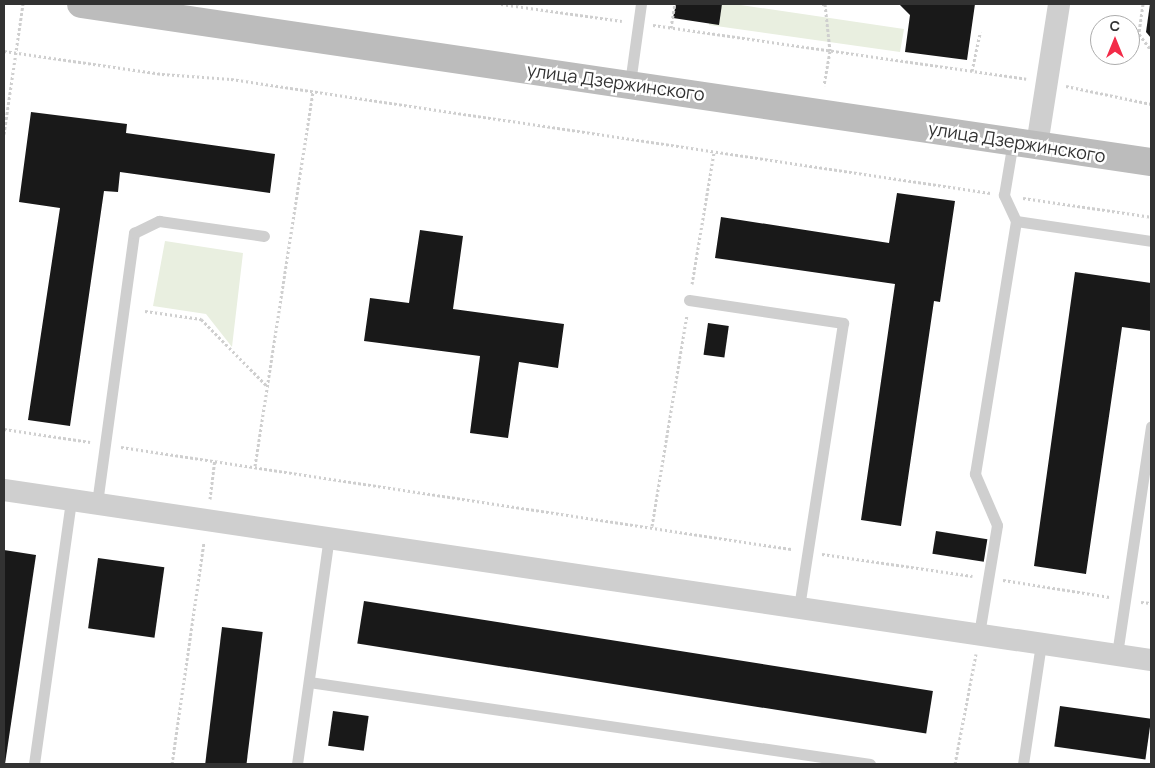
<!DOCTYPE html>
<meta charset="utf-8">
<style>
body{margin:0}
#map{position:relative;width:1155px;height:768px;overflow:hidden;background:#fff;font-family:Manrope,sans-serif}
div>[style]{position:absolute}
.green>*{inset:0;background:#e9efe0}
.building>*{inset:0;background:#191919;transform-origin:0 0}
.path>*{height:3px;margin-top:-1.5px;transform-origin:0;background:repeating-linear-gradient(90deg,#cfcfcf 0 2.5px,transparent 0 5px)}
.lane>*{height:11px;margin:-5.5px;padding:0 5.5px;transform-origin:5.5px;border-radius:5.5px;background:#cfcfcf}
.street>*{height:22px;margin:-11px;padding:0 11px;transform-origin:11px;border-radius:11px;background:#cfcfcf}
.secondary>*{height:28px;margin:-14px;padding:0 14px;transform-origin:14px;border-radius:14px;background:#bcbcbc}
span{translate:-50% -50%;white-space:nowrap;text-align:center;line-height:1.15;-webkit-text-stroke:5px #fff;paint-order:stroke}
.street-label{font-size:18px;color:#323232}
.frame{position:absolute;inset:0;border:5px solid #323232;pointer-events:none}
.north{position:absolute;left:1090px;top:15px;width:50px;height:50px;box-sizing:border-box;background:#fff;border:1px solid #adadad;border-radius:50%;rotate:0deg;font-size:14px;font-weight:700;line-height:20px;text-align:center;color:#323232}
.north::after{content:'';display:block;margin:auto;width:18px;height:22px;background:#f32b48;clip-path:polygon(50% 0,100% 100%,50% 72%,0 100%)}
</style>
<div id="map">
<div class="green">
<div style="clip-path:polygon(712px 4px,734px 4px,904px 29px,900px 52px,709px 25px)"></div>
<div style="clip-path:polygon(165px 241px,243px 253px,232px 347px,206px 314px,153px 306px)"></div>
</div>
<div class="building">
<div style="clip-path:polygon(676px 4px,722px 4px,719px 25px,673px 18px)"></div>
<div style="clip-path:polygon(899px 4px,975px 4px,967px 60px,905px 52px,910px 15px)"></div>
<div style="clip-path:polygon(1150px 4px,1151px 4px,1151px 38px,1146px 32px)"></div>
<div style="clip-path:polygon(31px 112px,127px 124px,126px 133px,275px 154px,270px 193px,120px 172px,118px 192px,104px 191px,70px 426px,28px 420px,60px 208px,19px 202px)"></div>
<div style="clip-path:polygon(897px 193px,955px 201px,940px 302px,934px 301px,901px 526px,861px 520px,895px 284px,715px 258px,721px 217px,889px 243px)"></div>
<div style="clip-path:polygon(420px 230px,463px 236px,453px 309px,564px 324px,558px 368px,519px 362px,508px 438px,470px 433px,480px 356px,364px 341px,370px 298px,409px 303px)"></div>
<div style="clip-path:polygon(1075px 272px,1151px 283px,1151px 331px,1122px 327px,1086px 574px,1034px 566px)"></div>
<div style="left:708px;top:323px;width:21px;height:32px;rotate:8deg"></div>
<div style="left:936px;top:531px;width:52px;height:23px;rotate:9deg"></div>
<div style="clip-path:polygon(4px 550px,36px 555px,5px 764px,4px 764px)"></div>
<div style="left:98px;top:558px;width:67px;height:71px;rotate:8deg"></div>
<div style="left:364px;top:601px;width:576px;height:43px;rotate:9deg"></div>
<div style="left:222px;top:627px;width:41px;height:138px;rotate:7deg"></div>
<div style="left:1060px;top:706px;width:92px;height:41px;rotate:8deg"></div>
<div style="left:333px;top:711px;width:36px;height:35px;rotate:8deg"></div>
</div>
<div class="path">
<div style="left:501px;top:4px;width:122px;rotate:8deg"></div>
<div style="left:822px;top:4px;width:3px"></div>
<div style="left:825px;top:4px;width:47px;rotate:83.9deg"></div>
<div style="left:830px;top:51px;width:35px;rotate:100deg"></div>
<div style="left:1143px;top:4px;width:30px;rotate:98deg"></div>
<div style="left:1139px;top:34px;width:20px;rotate:53deg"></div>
<div style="left:653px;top:25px;width:377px;rotate:8.2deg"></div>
<div style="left:671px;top:28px;width:24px;rotate:-81deg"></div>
<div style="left:4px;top:51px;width:160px;rotate:8.3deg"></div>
<div style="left:162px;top:74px;width:69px;rotate:4.1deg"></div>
<div style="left:231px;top:79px;width:768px;rotate:8.54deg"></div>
<div style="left:972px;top:71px;width:40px;rotate:-78deg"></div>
<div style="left:1066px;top:86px;width:87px;rotate:12deg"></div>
<div style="left:4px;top:134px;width:131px;rotate:-81.7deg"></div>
<div style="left:1023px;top:198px;width:129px;rotate:8.4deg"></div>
<div style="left:692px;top:284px;width:134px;rotate:-80.5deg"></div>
<div style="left:145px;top:311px;width:57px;rotate:8.1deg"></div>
<div style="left:201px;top:319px;width:94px;rotate:45.4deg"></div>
<div style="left:4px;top:429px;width:87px;rotate:8.6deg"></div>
<div style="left:121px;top:447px;width:678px;rotate:8.66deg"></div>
<div style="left:255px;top:466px;width:379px;rotate:-81.2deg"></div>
<div style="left:210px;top:499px;width:38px;rotate:-83deg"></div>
<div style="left:652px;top:526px;width:214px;rotate:-80.6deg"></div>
<div style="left:822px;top:554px;width:152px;rotate:8.3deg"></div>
<div style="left:1003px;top:580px;width:108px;rotate:9deg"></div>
<div style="left:1141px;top:602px;width:10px;rotate:6deg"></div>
<div style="left:172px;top:764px;width:224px;rotate:-81.8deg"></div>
<div style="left:955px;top:764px;width:112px;rotate:-79.2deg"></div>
</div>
<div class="lane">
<div style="left:630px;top:83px;width:80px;rotate:-82.1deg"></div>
<div style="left:1016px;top:221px;width:136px;rotate:8.4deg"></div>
<div style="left:689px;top:300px;width:156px;rotate:8.5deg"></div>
<div style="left:843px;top:323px;width:287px;rotate:98.8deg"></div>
<div style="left:97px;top:503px;width:273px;rotate:-82.2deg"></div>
<div style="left:134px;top:233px;width:28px;rotate:-26deg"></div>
<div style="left:159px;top:221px;width:106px;rotate:8.1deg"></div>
<div style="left:979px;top:634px;width:110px;rotate:-80.6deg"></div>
<div style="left:997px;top:525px;width:56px;rotate:-113.3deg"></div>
<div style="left:975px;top:474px;width:256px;rotate:-80.8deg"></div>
<div style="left:1016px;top:221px;width:29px;rotate:-115deg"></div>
<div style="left:1004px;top:195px;width:55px;rotate:-80.5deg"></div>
<div style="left:1117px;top:654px;width:230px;rotate:-81.5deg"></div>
<div style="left:309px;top:682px;width:567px;rotate:8.32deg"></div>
<div style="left:34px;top:764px;width:267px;rotate:-82deg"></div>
<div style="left:297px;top:764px;width:229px;rotate:-82deg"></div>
<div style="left:1023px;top:764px;width:122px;rotate:-81.5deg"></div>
</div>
<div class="street">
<div style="left:1037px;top:145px;width:143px;rotate:-81.1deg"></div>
<div style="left:4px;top:490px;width:1160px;rotate:8.43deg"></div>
</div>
<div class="secondary">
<div style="left:81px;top:4px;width:1082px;rotate:8.4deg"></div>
</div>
<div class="street-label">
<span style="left:616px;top:82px;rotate:8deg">улица Дзержинского</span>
<span style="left:1017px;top:142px;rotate:9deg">улица Дзержинского</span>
</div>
<div class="frame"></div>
<div class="north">С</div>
</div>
